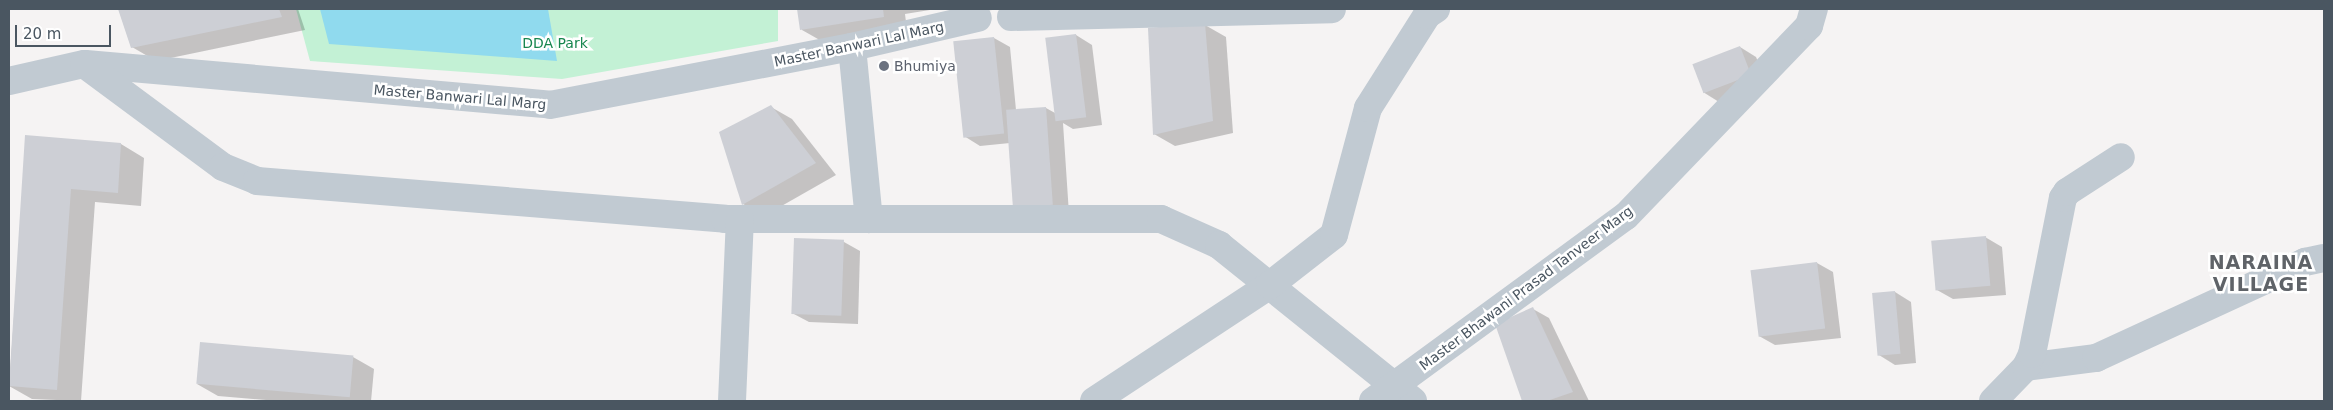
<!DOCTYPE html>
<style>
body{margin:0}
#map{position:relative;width:2333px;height:410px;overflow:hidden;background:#f5f3f3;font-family:"DejaVu Sans",sans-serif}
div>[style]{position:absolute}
.green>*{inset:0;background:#c3f1d5}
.water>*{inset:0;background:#90daee}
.shadow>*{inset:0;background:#0003}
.building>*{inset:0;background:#cdcfd5;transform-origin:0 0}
.minor>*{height:28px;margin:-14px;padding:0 14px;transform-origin:14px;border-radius:14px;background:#c1cad2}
.dots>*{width:14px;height:14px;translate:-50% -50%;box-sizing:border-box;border:2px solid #fff;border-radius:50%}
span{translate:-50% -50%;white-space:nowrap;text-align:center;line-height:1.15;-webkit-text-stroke:5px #fff;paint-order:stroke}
.park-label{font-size:14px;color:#17864f}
.street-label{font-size:14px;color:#4a5661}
.worship-label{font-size:14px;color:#5b616d}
.left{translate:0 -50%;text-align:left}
.district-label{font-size:19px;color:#5f6368;font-weight:700;letter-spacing:1px}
.frame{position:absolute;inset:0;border:10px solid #4a5661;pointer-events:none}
.scale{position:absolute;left:15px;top:25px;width:96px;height:22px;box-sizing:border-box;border:2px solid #4a5661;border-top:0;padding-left:6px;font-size:15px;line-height:18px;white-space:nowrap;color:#4a5661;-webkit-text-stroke:4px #fff;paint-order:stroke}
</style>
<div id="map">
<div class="green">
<div style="clip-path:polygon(296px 9px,778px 9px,778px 41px,562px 79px,310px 61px)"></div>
</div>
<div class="water">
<div style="clip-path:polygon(320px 9px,548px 9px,557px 61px,329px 44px)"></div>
</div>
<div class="shadow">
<div style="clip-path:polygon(119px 9px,298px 9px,305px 30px,156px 61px,132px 47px)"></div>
<div style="clip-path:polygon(798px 9px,936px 9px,905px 14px,907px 30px,825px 43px,802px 30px)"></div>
<div style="clip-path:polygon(977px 9px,1003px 9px,982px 11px)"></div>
<div style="clip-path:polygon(1205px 25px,1226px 37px,1233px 133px,1175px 146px,1154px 134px)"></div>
<div style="clip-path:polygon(1076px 35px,1092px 45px,1102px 125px,1073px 129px,1063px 123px,1069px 214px,1031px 217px,1010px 143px,980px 146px,964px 136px,994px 38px,1010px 47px,1016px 110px,1046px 108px,1055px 113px)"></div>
<div style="clip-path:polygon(1740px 47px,1756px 57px,1767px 84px,1719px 102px,1703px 92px)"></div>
<div style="clip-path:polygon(771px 107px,792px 119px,836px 175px,764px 216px,743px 204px)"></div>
<div style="clip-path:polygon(27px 137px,121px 144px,144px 158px,141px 206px,95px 202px,81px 401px,32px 399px,9px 386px)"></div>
<div style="clip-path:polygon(1985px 237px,2002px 247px,2006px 295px,1953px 299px,1937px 290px)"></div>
<div style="clip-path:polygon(795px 240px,844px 242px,860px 251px,858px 324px,809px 322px,792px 313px)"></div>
<div style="clip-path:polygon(1817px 263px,1833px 272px,1841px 338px,1775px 345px,1759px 336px)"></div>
<div style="clip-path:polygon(1895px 292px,1911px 302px,1916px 363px,1895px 365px,1879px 355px)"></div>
<div style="clip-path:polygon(1533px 309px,1549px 318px,1589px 401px,1523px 401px,1497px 325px)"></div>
<div style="clip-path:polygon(353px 357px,374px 369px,371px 401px,278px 401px,218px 396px,197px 384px)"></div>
</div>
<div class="building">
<div style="clip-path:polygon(118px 9px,279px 9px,282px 17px,131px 48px)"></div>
<div style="clip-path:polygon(797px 9px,883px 9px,884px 17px,800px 30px)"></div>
<div style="clip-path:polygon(1205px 23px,1213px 121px,1153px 135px,1148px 28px)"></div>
<div style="left:1076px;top:34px;width:84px;height:31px;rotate:83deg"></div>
<div style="left:994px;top:37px;width:97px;height:41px;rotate:84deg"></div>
<div style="left:1740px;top:46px;width:31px;height:51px;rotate:69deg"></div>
<div style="clip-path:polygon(771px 105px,816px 163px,742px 205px,719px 132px)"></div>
<div style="left:1046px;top:107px;width:98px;height:40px;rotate:86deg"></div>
<div style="clip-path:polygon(25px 135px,121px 143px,118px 193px,71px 189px,57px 390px,9px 386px)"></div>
<div style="left:1986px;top:236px;width:50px;height:55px;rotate:85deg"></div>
<div style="left:794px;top:238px;width:50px;height:76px;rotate:2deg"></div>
<div style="left:1817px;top:262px;width:67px;height:67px;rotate:83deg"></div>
<div style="left:1895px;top:291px;width:63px;height:23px;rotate:85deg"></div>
<div style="clip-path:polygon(1533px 307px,1573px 392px,1547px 401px,1522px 401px,1495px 324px)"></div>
<div style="left:200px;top:342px;width:154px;height:42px;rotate:5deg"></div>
</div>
<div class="minor">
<div style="left:1011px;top:17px;width:321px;rotate:-1.4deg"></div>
<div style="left:852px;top:47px;width:173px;rotate:84.4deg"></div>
<div style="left:86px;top:64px;width:466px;rotate:5deg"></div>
<div style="left:550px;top:105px;width:308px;rotate:-10.9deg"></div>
<div style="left:852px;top:47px;width:129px;rotate:-13deg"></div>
<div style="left:9px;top:81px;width:77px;rotate:-12.8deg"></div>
<div style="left:84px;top:64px;width:173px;rotate:36.5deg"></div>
<div style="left:223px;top:167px;width:37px;rotate:22deg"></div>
<div style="left:257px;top:181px;width:470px;rotate:4.6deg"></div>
<div style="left:725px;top:219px;width:436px"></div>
<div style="left:1161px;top:219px;width:64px;rotate:24.1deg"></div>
<div style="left:1219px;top:245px;width:249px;rotate:38.8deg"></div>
<div style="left:2026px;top:367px;width:71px;rotate:-7.3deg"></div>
<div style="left:2096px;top:358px;width:230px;rotate:-24.7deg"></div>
<div style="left:2305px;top:262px;width:19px;rotate:-12deg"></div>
<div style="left:732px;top:401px;width:182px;rotate:-87.5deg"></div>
<div style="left:1094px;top:401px;width:211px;rotate:-33.4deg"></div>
<div style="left:1270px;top:285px;width:81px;rotate:-38deg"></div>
<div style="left:1334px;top:235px;width:131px;rotate:-75deg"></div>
<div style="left:1368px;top:108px;width:110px;rotate:-57.6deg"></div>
<div style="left:1427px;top:15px;width:11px;rotate:-34deg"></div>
<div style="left:1373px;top:401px;width:313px;rotate:-36.2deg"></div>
<div style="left:1626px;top:216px;width:264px;rotate:-46.1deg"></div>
<div style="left:1809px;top:26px;width:18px;rotate:-74deg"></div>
<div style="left:1993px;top:401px;width:47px;rotate:-45.9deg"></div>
<div style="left:2026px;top:367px;width:14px;rotate:-65deg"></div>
<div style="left:2032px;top:354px;width:159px;rotate:-78.8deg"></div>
<div style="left:2063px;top:198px;width:7px;rotate:-56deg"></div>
<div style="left:2067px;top:192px;width:64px;rotate:-32.9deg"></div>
</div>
<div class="dots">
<div style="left:884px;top:66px;background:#6b7280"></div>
</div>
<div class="park-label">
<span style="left:555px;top:43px">DDA Park</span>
</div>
<div class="street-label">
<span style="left:859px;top:44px;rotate:-12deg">Master Banwari Lal Marg</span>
<span style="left:460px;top:97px;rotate:5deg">Master Banwari Lal Marg</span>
<span style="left:1526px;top:288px;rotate:-37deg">Master Bhawani Prasad Tanveer Marg</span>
</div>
<div class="worship-label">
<span class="left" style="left:894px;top:66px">Bhumiya</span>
</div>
<div class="district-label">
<span style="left:2261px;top:274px">NARAINA<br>VILLAGE</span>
</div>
<div class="frame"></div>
<div class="scale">20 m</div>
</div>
